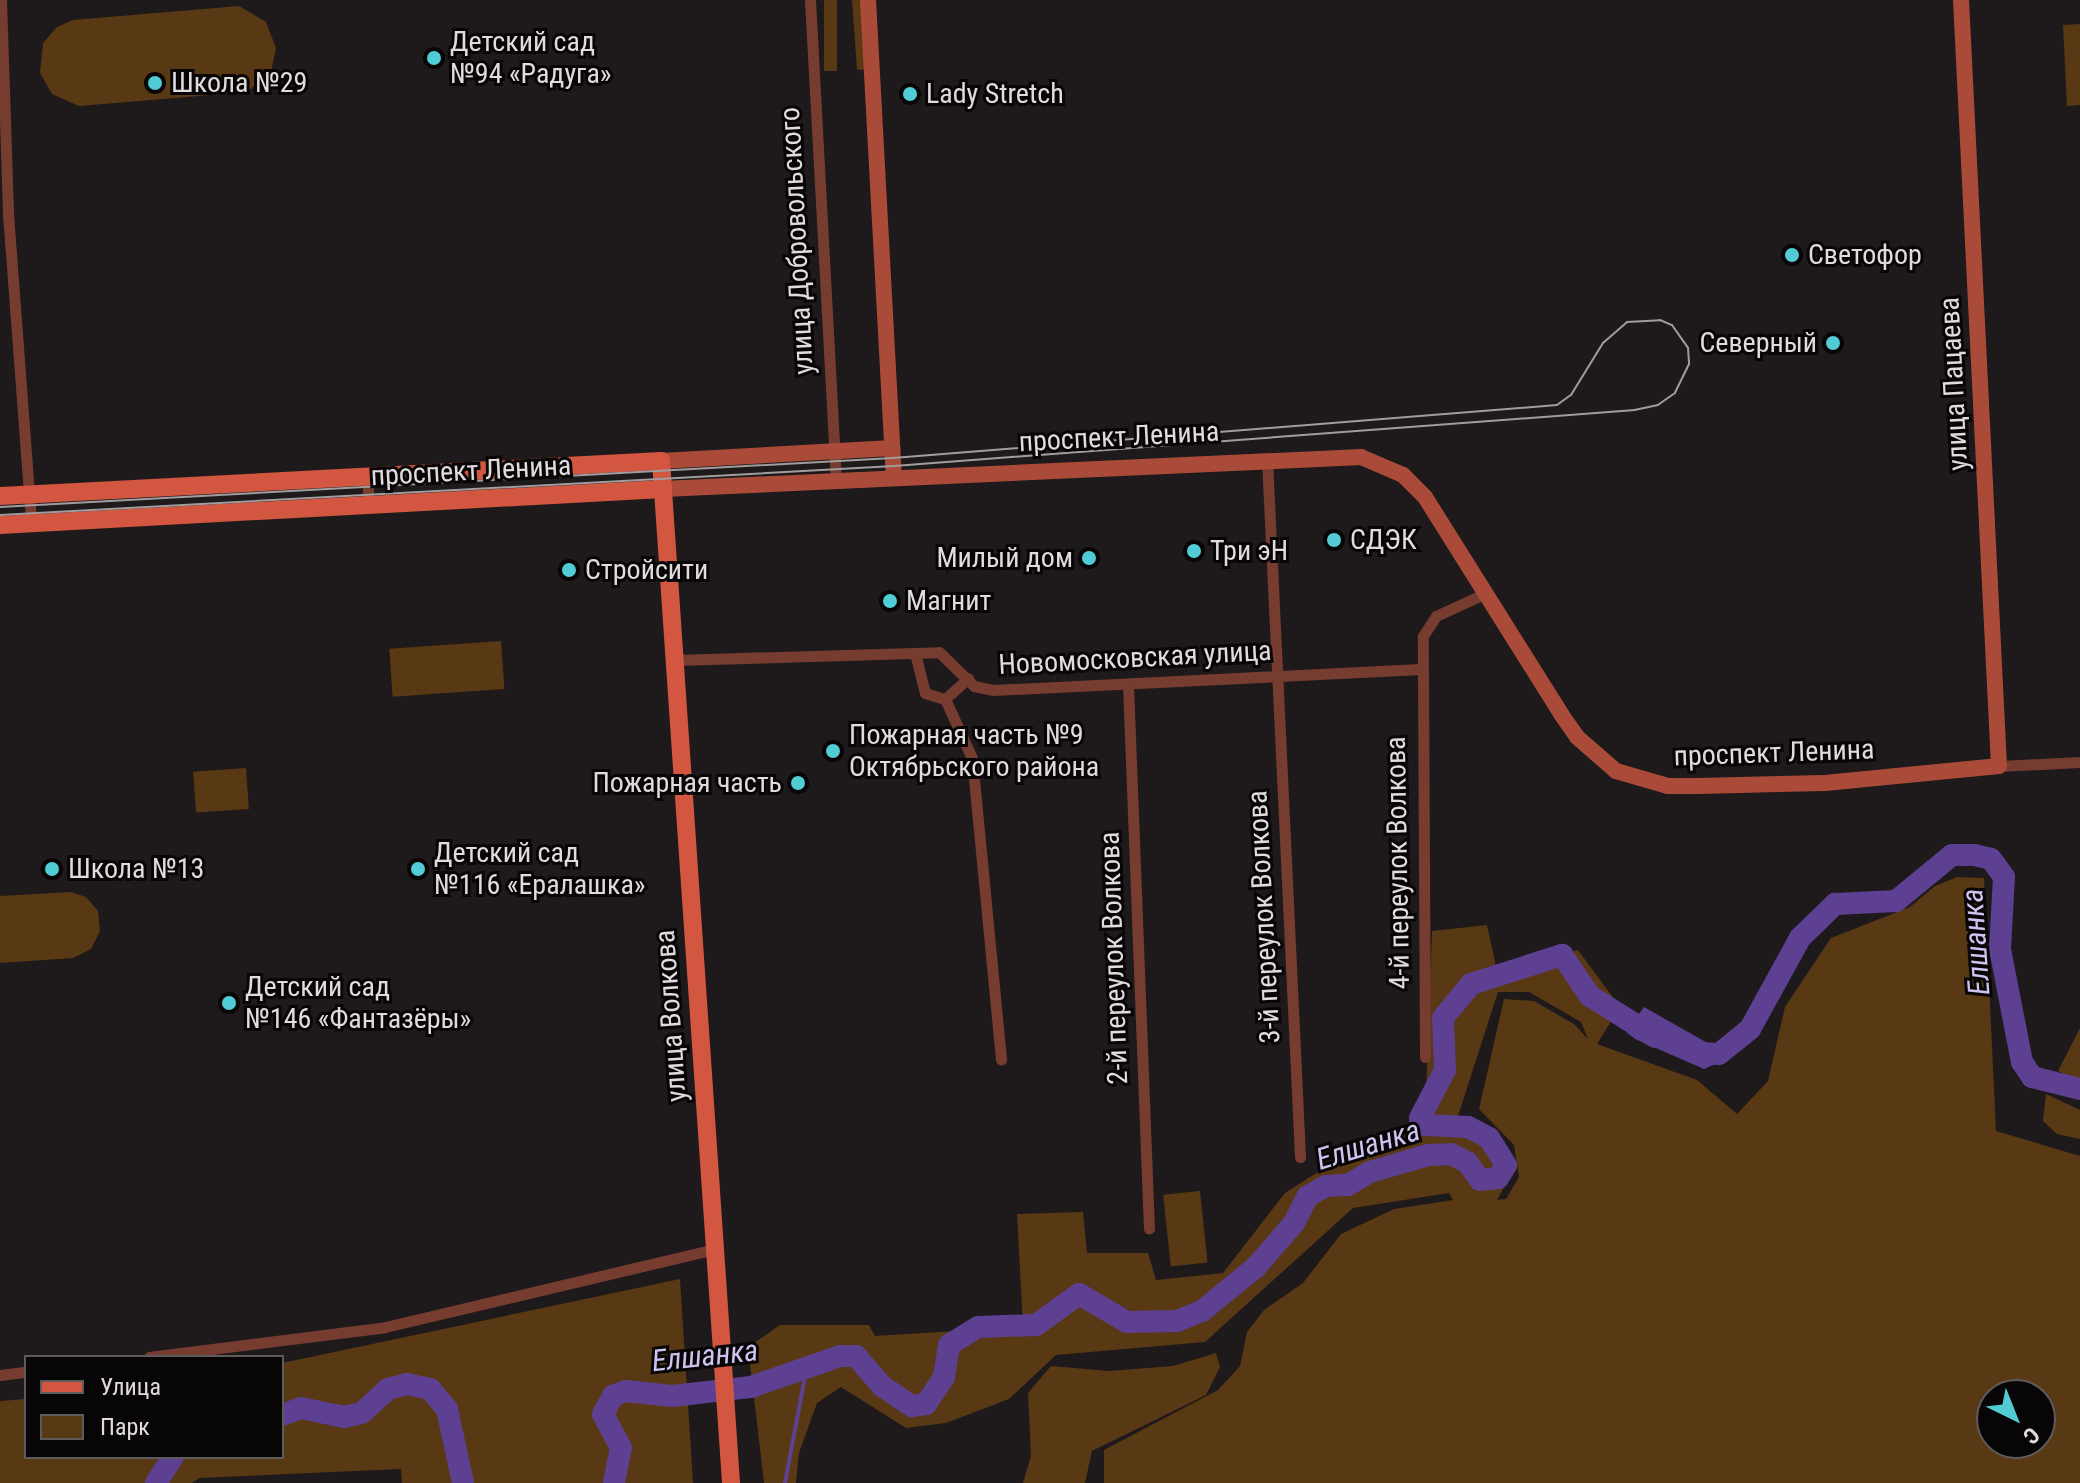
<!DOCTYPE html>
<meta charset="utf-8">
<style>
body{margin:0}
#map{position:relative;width:2080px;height:1483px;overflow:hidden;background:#1e191b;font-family:"Roboto Condensed",sans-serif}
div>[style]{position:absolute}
.green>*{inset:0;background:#593814;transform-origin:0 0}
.water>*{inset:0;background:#5d4092}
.stream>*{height:4px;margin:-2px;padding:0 2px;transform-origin:2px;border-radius:2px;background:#5d4092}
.river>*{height:22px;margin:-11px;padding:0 11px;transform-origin:11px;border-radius:11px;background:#5d4092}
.street>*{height:11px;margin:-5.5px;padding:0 5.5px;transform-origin:5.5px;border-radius:5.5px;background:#773c30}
.secondary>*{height:16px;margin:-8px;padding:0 8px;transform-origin:8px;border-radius:8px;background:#aa4b39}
.primary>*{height:18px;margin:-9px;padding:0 9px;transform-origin:9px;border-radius:9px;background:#d25640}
.tram>*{height:2px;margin:-1px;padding:0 1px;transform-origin:1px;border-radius:1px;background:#a19d9e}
.dots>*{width:22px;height:22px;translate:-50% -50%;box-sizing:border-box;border:4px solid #070506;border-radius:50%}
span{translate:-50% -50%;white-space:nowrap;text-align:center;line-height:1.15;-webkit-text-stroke:6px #070506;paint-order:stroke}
.poi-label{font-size:28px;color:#e0dcdd}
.left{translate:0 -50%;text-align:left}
.right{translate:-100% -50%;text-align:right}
.street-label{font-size:28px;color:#e0dcdd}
.water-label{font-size:30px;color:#cfc4f1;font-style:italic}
.legend{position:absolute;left:24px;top:1355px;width:260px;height:104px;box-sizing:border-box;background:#070506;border:2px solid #5e5b5c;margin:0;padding:10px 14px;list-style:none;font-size:24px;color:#e0dcdd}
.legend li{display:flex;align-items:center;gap:16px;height:40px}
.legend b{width:40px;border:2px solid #5e5b5c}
.north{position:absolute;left:1976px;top:1379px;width:80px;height:80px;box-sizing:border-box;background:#070506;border:2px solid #5e5b5c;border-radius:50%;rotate:137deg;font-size:22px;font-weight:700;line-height:32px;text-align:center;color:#e0dcdd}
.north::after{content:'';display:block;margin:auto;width:28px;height:36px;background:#51ccd4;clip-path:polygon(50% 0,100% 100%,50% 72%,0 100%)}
</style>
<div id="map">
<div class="green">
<div style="left:824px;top:0;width:13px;height:71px"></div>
<div style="clip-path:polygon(852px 0,861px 0,868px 69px,857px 70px)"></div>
<div style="clip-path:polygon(239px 6px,266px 22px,276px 48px,271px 72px,247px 92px,79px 106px,52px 94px,40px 73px,43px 43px,57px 27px,73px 20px)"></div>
<div style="clip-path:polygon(2080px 24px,2080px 105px,2067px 106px,2063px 25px)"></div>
<div style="left:501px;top:641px;width:48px;height:112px;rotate:86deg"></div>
<div style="left:246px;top:768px;width:41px;height:53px;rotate:86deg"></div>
<div style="clip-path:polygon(evenodd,1957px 877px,1984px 878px,1996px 1131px,2080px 1156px,2080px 1483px,1104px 1483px,1104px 1450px,1218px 1390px,1240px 1366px,1247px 1332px,1264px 1310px,1303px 1283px,1341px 1234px,1394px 1209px,1453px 1200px,1449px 1193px,1353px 1208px,1205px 1342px,1056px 1355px,1009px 1399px,946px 1423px,906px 1428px,841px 1387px,817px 1403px,799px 1453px,796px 1483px,764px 1483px,748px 1347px,780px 1325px,869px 1325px,875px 1336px,1023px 1327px,1017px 1214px,1083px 1212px,1087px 1253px,1148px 1253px,1156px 1280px,1223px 1273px,1285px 1193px,1374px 1136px,1408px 1123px,1426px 1093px,1432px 931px,1487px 925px,1497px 971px,1578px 950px,1620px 1007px,1597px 1044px,1697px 1080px,1737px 1114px,1768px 1081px,1785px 1007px,1831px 938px,1910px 907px,1935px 886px,1957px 877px,1498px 992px,1529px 992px,1581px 1022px,1588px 1039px,1574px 1024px,1534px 1001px,1504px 999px,1479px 1109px,1514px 1145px,1519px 1177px,1506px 1199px,1497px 1200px,1511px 1175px,1501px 1143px,1457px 1119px,1498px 992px,1957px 877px,1992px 1395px,2040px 1395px,2040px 1443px,1992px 1443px,1992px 1395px)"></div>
<div style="clip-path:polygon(71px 892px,86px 897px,98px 911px,100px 931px,91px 949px,73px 958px,0 963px,0 896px)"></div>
<div style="clip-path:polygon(2080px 1028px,2080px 1082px,2058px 1071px)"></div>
<div style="clip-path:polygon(2046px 1094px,2080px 1110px,2080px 1139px,2057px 1134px,2043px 1121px)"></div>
<div style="left:1200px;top:1191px;width:72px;height:37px;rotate:84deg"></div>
<div style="clip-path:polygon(680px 1279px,693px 1483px,402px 1483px,401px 1469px,199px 1478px,192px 1483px,0 1483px,0 1401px,26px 1399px,26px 1457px,282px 1457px,282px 1363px)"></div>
<div style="clip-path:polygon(1216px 1353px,1220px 1367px,1206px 1395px,1092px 1451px,1085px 1483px,1023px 1483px,1031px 1456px,1028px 1393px,1051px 1366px,1109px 1371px,1173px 1366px)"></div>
</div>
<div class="water">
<div style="clip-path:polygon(1644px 1007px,1711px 1045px,1729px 1049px,1727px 1059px,1704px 1069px,1635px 1039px,1626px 1032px)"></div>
</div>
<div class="stream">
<div style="left:785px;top:1483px;width:119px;rotate:-79.4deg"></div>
</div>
<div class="river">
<div style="left:1702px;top:1053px;width:17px;rotate:3deg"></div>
<div style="left:1719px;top:1054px;width:40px;rotate:-39deg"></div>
<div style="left:1750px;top:1029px;width:104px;rotate:-61.2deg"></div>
<div style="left:1800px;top:938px;width:49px;rotate:-44.2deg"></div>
<div style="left:1835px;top:904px;width:61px;rotate:-2.8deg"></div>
<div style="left:1896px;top:901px;width:72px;rotate:-39.4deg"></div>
<div style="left:1952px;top:855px;width:22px"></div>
<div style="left:1974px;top:855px;width:17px;rotate:13deg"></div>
<div style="left:1991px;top:859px;width:22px;rotate:54deg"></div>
<div style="left:2004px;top:877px;width:72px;rotate:93.2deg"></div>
<div style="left:2000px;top:949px;width:115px;rotate:79deg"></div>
<div style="left:2022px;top:1062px;width:18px;rotate:56deg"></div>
<div style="left:2032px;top:1077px;width:49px;rotate:14deg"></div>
<div style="left:282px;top:1415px;width:20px;rotate:-20deg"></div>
<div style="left:301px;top:1408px;width:44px;rotate:11.8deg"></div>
<div style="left:344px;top:1417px;width:18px;rotate:-13deg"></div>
<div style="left:362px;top:1413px;width:35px;rotate:-43deg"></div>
<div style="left:388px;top:1389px;width:20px;rotate:-15deg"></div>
<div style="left:407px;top:1384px;width:24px;rotate:12deg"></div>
<div style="left:430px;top:1389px;width:26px;rotate:50deg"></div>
<div style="left:447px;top:1409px;width:76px;rotate:77.8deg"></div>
<div style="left:156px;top:1483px;width:31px;rotate:-57deg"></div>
<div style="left:614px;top:1483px;width:36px;rotate:-79deg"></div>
<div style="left:621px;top:1448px;width:38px;rotate:-118deg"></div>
<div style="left:603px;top:1414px;width:21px;rotate:-61deg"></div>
<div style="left:613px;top:1396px;width:14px;rotate:-21deg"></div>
<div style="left:626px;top:1391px;width:46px;rotate:6.2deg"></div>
<div style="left:672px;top:1396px;width:80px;rotate:-6.5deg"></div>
<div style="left:751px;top:1387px;width:94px;rotate:-19.2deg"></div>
<div style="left:840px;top:1356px;width:16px"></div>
<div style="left:856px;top:1356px;width:40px;rotate:49deg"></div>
<div style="left:882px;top:1386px;width:36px;rotate:34deg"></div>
<div style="left:912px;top:1406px;width:14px;rotate:-8deg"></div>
<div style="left:926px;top:1404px;width:32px;rotate:-56deg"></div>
<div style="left:944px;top:1377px;width:32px;rotate:-81deg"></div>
<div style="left:949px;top:1345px;width:34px;rotate:-32deg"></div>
<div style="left:978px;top:1327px;width:58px;rotate:-2deg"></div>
<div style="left:1036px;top:1325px;width:53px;rotate:-35.8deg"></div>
<div style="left:1079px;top:1294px;width:56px;rotate:30.3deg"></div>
<div style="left:1127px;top:1322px;width:50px;rotate:-1.1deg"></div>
<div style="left:1177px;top:1321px;width:27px;rotate:-22deg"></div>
<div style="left:1202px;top:1311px;width:70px;rotate:-39.2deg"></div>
<div style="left:1256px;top:1267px;width:58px;rotate:-49.2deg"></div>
<div style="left:1294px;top:1223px;width:30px;rotate:-63deg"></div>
<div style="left:1308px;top:1196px;width:21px;rotate:-29deg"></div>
<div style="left:1326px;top:1186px;width:22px;rotate:-3deg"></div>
<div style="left:1348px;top:1185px;width:26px;rotate:-31deg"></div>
<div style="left:1370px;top:1172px;width:60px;rotate:-16.3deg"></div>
<div style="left:1428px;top:1155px;width:23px;rotate:-2deg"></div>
<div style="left:1451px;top:1154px;width:18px;rotate:27deg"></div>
<div style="left:1467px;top:1162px;width:22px;rotate:54deg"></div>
<div style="left:1480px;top:1180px;width:18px;rotate:-6deg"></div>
<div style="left:1498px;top:1178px;width:15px;rotate:-58deg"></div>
<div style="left:1506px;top:1165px;width:32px;rotate:-122deg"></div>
<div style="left:1489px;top:1138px;width:24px;rotate:-152deg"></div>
<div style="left:1468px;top:1127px;width:42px;rotate:-177.3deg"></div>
<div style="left:1426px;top:1125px;width:9px;rotate:-131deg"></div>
<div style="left:1420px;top:1118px;width:54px;rotate:-62.5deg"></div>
<div style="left:1445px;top:1070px;width:52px;rotate:-92.2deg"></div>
<div style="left:1443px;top:1018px;width:44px;rotate:-50.5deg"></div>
<div style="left:1471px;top:984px;width:96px;rotate:-17.7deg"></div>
<div style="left:1562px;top:955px;width:50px;rotate:55.7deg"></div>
<div style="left:1590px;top:996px;width:77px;rotate:32.2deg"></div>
</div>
<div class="street">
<div style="left:1px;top:0;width:214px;rotate:88.1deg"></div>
<div style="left:8px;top:214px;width:310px;rotate:85.7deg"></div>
<div style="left:810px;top:0;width:480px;rotate:86.9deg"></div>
<div style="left:1267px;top:459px;width:699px;rotate:87.29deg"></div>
<div style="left:368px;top:478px;width:27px;rotate:90deg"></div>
<div style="left:915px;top:653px;width:41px;rotate:76deg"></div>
<div style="left:925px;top:693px;width:21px;rotate:17deg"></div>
<div style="left:945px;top:699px;width:31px;rotate:-42deg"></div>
<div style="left:675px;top:660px;width:264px;rotate:-1.7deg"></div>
<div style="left:939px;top:652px;width:49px;rotate:44.2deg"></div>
<div style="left:974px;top:686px;width:19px;rotate:12deg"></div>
<div style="left:993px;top:690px;width:428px;rotate:-2.8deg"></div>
<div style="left:1128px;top:685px;width:544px;rotate:87.79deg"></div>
<div style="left:945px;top:699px;width:65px;rotate:65.4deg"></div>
<div style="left:972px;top:758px;width:303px;rotate:84.5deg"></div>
<div style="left:1999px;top:766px;width:81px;rotate:-2.8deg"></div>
<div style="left:1425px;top:1057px;width:421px;rotate:-90.3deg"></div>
<div style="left:1423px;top:636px;width:24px;rotate:-57deg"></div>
<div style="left:1436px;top:616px;width:55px;rotate:-24.7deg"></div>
<div style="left:149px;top:1357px;width:238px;rotate:-7.2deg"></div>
<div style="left:385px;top:1327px;width:339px;rotate:-13.3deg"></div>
<div style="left:0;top:1375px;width:26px;rotate:-7deg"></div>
</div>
<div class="secondary">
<div style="left:868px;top:0;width:477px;rotate:86.9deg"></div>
<div style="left:661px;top:461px;width:232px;rotate:-3.2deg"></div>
<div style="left:663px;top:489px;width:699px;rotate:-2.62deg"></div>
<div style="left:1361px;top:457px;width:46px;rotate:23.2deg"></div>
<div style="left:1403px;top:475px;width:31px;rotate:45deg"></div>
<div style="left:1425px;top:497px;width:256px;rotate:57.9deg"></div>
<div style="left:1561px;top:714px;width:28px;rotate:55deg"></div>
<div style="left:1577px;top:737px;width:52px;rotate:41.1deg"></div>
<div style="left:1616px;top:771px;width:54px;rotate:16.1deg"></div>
<div style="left:1668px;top:786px;width:30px"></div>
<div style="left:1698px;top:786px;width:127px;rotate:-1.4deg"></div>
<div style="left:1825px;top:783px;width:175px;rotate:-5.6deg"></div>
<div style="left:1999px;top:766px;width:767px;rotate:-92.84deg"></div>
</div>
<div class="primary">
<div style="left:0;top:496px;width:662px;rotate:-3.03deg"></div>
<div style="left:661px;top:461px;width:1024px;rotate:86.08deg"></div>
<div style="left:0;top:525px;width:664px;rotate:-3.11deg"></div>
</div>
<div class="tram">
<div style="left:0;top:507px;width:894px;rotate:-3.14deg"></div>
<div style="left:893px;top:458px;width:666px;rotate:-4.56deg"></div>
<div style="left:1557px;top:405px;width:17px;rotate:-36deg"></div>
<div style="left:1571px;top:395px;width:61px;rotate:-58.4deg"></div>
<div style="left:1603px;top:343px;width:32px;rotate:-41deg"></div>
<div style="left:1627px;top:322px;width:33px;rotate:-3deg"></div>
<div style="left:1660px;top:320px;width:13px;rotate:23deg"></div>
<div style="left:1672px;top:325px;width:28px;rotate:55deg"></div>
<div style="left:1688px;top:348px;width:16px;rotate:86deg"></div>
<div style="left:1689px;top:364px;width:32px;rotate:116deg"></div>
<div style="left:1675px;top:393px;width:21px;rotate:145deg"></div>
<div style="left:1658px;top:405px;width:24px;rotate:168deg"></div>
<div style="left:1635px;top:410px;width:743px;rotate:175.68deg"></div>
<div style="left:894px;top:466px;width:895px;rotate:176.86deg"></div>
</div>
<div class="dots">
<div style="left:434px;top:58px;background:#51ccd4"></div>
<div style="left:155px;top:83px;background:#51ccd4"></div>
<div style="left:910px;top:94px;background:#51ccd4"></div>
<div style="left:1792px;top:255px;background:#51ccd4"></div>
<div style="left:1833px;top:343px;background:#51ccd4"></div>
<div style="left:1334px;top:540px;background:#51ccd4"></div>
<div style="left:1194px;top:551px;background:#51ccd4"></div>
<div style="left:1089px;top:558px;background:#51ccd4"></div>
<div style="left:569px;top:570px;background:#51ccd4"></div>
<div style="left:890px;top:601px;background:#51ccd4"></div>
<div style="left:833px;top:751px;background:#51ccd4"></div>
<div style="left:798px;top:783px;background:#51ccd4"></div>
<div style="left:52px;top:869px;background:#51ccd4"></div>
<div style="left:418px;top:869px;background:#51ccd4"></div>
<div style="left:229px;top:1003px;background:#51ccd4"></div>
</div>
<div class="poi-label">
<span class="left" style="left:450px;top:58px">Детский сад<br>№94 «Радуга»</span>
<span class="left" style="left:171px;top:83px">Школа №29</span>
<span class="left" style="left:926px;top:94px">Lady Stretch</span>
<span class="left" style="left:1808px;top:255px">Светофор</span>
<span class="right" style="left:1817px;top:343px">Северный</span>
<span class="left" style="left:1350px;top:540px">СДЭК</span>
<span class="left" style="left:1210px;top:551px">Три эН</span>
<span class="right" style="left:1073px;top:558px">Милый дом</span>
<span class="left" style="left:585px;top:570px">Стройсити</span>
<span class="left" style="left:906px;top:601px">Магнит</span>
<span class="left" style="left:849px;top:751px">Пожарная часть №9<br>Октябрьского района</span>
<span class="right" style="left:782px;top:783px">Пожарная часть</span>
<span class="left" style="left:434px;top:869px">Детский сад<br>№116 «Ералашка»</span>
<span class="left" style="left:68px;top:869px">Школа №13</span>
<span class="left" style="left:245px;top:1003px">Детский сад<br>№146 «Фантазёры»</span>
</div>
<div class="street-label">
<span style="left:797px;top:241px;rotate:-93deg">улица Добровольского</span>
<span style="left:1954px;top:384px;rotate:-93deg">улица Пацаева</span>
<span style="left:1119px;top:437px;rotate:-3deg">проспект Ленина</span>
<span style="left:471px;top:471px;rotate:-3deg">проспект Ленина</span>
<span style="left:1135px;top:658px;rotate:-3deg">Новомосковская улица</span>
<span style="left:1774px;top:753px;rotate:-2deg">проспект Ленина</span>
<span style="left:1398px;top:863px;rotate:-91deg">4-й переулок Волкова</span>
<span style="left:1264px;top:917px;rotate:-93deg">3-й переулок Волкова</span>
<span style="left:1114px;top:958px;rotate:-92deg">2-й переулок Волкова</span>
<span style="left:671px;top:1016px;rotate:-94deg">улица Волкова</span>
</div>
<div class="water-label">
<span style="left:1976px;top:942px;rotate:-94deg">Елшанка</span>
<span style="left:1368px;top:1145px;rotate:-17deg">Елшанка</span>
<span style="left:705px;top:1356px;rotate:-6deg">Елшанка</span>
</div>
<ul class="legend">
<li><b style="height:10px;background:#d25640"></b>Улица</li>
<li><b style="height:22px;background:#593814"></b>Парк</li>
</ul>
<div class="north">С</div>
</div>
